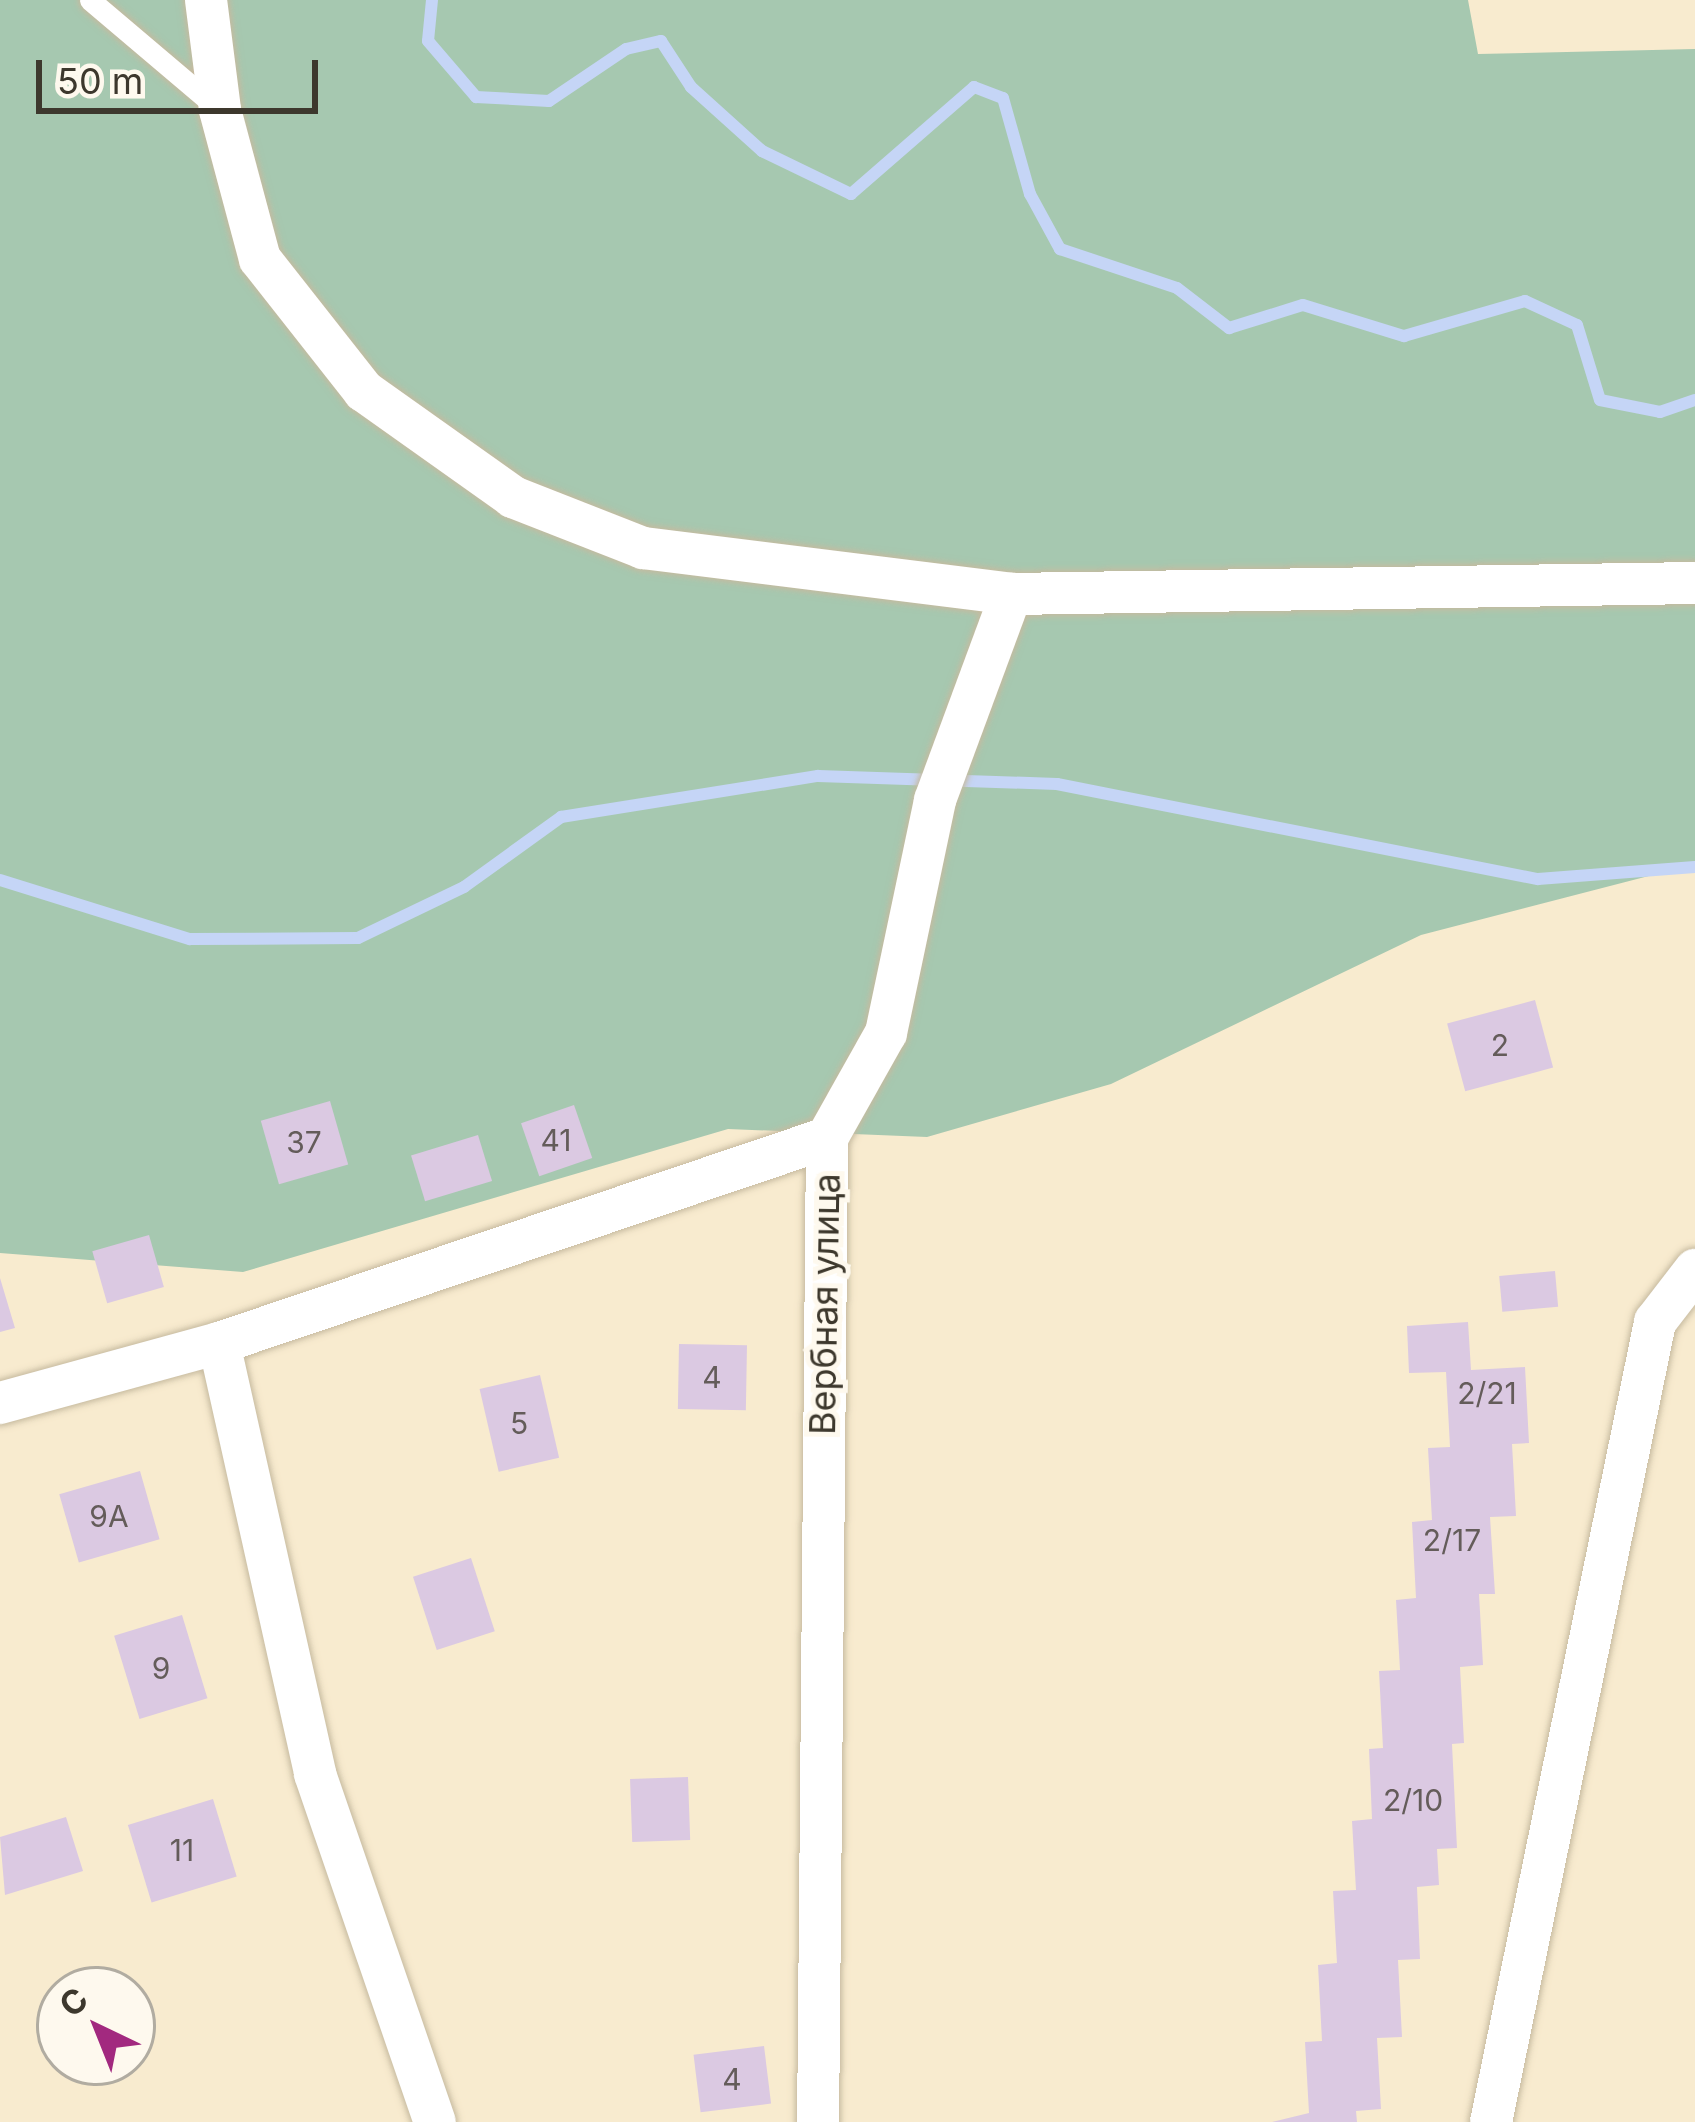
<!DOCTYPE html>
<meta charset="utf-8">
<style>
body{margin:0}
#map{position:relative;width:1695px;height:2122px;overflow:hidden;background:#f8ebcf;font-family:Inter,sans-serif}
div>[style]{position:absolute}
.forest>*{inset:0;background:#a6c8b0}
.stream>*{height:12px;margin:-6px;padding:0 6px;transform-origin:6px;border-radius:6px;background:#c5d5f6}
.building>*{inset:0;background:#dbc9e2;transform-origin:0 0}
.roads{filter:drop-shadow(0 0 3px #c6ba9f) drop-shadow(0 0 3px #c6ba9f)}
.service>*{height:21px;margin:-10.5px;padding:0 10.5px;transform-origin:10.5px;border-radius:10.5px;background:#fff}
.minor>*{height:42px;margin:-21px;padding:0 21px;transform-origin:21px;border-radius:21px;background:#fff}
span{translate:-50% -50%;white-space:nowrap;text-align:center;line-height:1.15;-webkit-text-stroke:10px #fef9ee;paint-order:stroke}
.number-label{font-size:30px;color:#645c5a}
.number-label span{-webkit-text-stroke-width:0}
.street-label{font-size:36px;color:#3d382d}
.north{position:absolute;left:36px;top:1966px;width:120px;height:120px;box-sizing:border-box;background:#fef9ee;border:3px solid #b1aca1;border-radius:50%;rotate:317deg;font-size:33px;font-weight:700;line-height:48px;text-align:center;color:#3d382d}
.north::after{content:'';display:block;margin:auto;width:42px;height:54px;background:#a2297f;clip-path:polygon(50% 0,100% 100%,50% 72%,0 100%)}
.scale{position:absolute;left:36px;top:60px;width:282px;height:54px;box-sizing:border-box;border:6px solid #3d382d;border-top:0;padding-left:15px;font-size:36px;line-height:42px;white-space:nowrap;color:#3d382d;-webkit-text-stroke:9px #fef9ee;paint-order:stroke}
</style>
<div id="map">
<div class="forest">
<div style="clip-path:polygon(0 0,1468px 0,1478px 54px,1695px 49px,1695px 864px,1421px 935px,1111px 1084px,927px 1137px,728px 1129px,243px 1272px,0 1253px)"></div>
</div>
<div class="stream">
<div style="left:432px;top:0;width:41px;rotate:95.6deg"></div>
<div style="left:428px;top:41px;width:74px;rotate:49.4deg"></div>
<div style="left:476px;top:97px;width:73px;rotate:3.1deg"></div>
<div style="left:549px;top:101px;width:93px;rotate:-34deg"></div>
<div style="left:626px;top:49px;width:36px;rotate:-13deg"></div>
<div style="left:661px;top:41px;width:55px;rotate:56.9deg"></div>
<div style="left:691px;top:87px;width:96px;rotate:42deg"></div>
<div style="left:762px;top:151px;width:99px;rotate:25.8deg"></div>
<div style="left:851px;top:194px;width:163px;rotate:-41deg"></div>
<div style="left:974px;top:87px;width:31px;rotate:21deg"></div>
<div style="left:1003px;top:98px;width:100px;rotate:74.3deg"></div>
<div style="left:1030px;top:194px;width:63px;rotate:61.4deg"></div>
<div style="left:1060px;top:249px;width:123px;rotate:18.4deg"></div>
<div style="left:1177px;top:288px;width:66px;rotate:37.6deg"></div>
<div style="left:1229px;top:328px;width:77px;rotate:-17.3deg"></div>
<div style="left:1303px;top:305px;width:106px;rotate:17.1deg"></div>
<div style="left:1404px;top:336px;width:126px;rotate:-16.1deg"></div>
<div style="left:1525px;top:301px;width:57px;rotate:24.8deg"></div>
<div style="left:1577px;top:325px;width:78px;rotate:73deg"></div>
<div style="left:1600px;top:400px;width:61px;rotate:11.3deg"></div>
<div style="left:1660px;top:412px;width:37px;rotate:-19deg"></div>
<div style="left:0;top:880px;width:199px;rotate:17.3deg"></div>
<div style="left:190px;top:939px;width:168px;rotate:-0.3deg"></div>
<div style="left:358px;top:938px;width:118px;rotate:-25.7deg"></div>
<div style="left:464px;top:887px;width:120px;rotate:-35.8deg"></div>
<div style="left:561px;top:817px;width:260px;rotate:-9.1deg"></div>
<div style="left:818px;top:776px;width:239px;rotate:1.9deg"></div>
<div style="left:1057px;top:784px;width:490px;rotate:11.2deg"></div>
<div style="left:1538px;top:879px;width:157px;rotate:-4.4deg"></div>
</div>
<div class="building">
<div style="left:1535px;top:1000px;width:70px;height:91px;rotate:75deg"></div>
<div style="left:330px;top:1101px;width:66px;height:72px;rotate:74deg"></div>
<div style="left:574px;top:1105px;width:56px;height:56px;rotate:71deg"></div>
<div style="left:478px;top:1135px;width:48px;height:70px;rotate:73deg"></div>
<div style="left:149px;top:1235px;width:54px;height:59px;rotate:74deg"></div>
<div style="left:1555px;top:1271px;width:36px;height:56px;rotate:85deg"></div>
<div style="clip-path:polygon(0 1278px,15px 1328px,0 1332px)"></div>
<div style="clip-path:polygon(1468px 1322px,1471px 1370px,1525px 1367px,1529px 1443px,1512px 1444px,1516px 1516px,1490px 1517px,1495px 1594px,1479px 1594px,1483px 1665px,1460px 1667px,1464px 1743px,1452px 1744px,1457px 1848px,1437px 1849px,1439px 1885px,1417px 1887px,1420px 1959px,1398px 1960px,1402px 2037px,1377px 2038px,1381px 2109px,1356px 2111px,1357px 2122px,1272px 2122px,1309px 2113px,1305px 2042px,1322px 2041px,1318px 1965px,1337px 1963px,1333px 1891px,1356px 1890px,1352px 1821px,1372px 1819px,1369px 1749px,1383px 1748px,1379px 1671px,1400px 1670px,1396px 1600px,1416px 1598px,1412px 1522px,1432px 1520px,1428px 1448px,1450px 1447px,1446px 1372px,1409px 1373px,1407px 1326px)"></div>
<div style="left:679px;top:1344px;width:68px;height:65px;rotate:1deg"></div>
<div style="left:540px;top:1375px;width:85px;height:62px;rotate:77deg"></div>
<div style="left:140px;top:1471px;width:71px;height:84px;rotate:74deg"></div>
<div style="left:471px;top:1558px;width:77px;height:61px;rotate:72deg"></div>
<div style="left:182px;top:1615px;width:87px;height:71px;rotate:73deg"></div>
<div style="left:688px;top:1777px;width:63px;height:58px;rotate:88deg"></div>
<div style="left:213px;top:1799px;width:81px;height:89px;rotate:73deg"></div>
<div style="clip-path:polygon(66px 1817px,83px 1871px,5px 1895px,0 1837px)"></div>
<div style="left:764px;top:2046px;width:58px;height:71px;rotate:83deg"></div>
</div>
<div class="roads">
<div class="service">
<div style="left:90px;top:0;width:164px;rotate:40.3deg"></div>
</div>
<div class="minor">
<div style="left:206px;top:0;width:111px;rotate:82.7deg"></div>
<div style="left:220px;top:110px;width:154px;rotate:75deg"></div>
<div style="left:260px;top:259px;width:168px;rotate:51.8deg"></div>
<div style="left:364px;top:391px;width:183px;rotate:35.4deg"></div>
<div style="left:513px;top:497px;width:140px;rotate:21.4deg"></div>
<div style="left:643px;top:548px;width:371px;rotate:7.1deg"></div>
<div style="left:1011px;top:594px;width:684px;rotate:-0.92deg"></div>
<div style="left:827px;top:1138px;width:120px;rotate:-60.7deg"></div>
<div style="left:886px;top:1033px;width:238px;rotate:-78.1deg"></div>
<div style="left:935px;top:800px;width:220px;rotate:-69.7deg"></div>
<div style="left:219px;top:1343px;width:442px;rotate:77.4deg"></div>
<div style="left:315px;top:1774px;width:368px;rotate:71deg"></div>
<div style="left:0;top:1403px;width:227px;rotate:-15.3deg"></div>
<div style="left:219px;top:1343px;width:642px;rotate:-18.63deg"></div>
<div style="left:827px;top:1138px;width:984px;rotate:90.52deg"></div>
<div style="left:1491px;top:2122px;width:817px;rotate:-78.41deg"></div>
<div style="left:1655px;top:1322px;width:66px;rotate:-52.4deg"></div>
</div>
</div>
<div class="number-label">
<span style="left:1500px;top:1045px">2</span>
<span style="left:556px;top:1140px">41</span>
<span style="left:304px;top:1142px">37</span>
<span style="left:712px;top:1377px">4</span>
<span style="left:1487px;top:1393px">2/21</span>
<span style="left:519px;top:1423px">5</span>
<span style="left:109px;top:1516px">9А</span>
<span style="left:1452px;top:1540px">2/17</span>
<span style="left:161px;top:1668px">9</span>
<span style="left:1413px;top:1800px">2/10</span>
<span style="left:182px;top:1850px">11</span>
<span style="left:732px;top:2079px">4</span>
</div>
<div class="street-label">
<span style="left:825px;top:1304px;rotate:-89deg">Вербная улица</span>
</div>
<div class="north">С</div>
<div class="scale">50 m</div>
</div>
